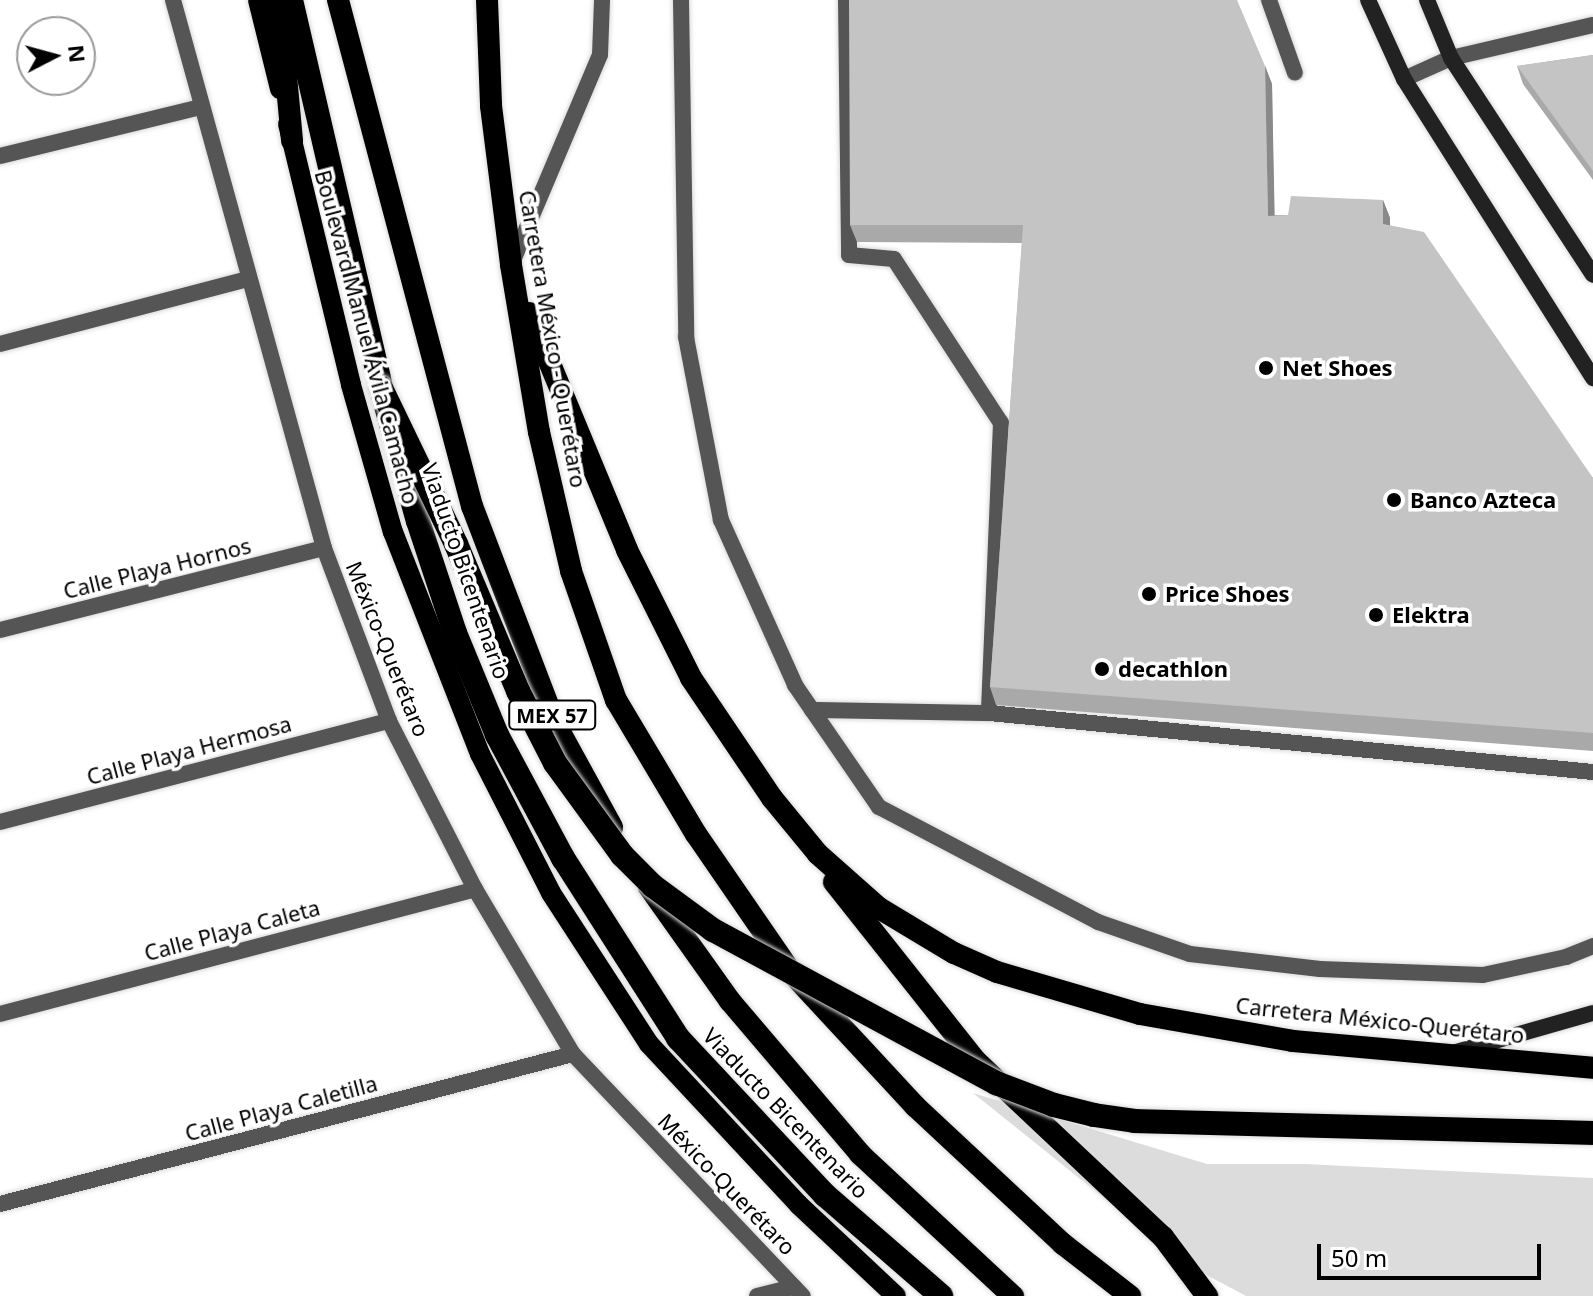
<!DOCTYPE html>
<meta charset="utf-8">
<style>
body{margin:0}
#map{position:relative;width:1593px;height:1296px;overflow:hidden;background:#fff;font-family:"Noto Sans",sans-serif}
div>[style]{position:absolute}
.green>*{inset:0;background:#dcdcdc}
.roads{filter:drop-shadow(0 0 2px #dbdbdb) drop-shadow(0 0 2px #dbdbdb)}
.service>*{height:16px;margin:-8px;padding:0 8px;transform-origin:8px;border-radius:8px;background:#555}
.minor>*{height:16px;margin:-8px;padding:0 8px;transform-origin:8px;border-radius:8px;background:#555}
.secondary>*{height:16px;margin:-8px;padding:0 8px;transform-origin:8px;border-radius:8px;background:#222}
.primary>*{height:20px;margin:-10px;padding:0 10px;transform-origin:10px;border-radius:10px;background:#000}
.trunk>*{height:22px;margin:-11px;padding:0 11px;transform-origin:11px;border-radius:11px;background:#000}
.motorway>*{height:24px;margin:-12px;padding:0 12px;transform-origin:12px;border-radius:12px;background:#000}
.bridges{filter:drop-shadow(0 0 2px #dbdbdb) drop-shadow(0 0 2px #dbdbdb)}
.motorway-bridge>*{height:24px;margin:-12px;padding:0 12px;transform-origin:12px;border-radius:12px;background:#000}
.wall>*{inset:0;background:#a9a9a9}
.shaded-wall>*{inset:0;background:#898989}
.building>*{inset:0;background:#c4c4c4}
.dots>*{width:22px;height:22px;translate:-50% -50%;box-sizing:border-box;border:4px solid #fff;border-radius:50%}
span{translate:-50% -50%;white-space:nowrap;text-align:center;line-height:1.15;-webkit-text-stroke:7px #fff;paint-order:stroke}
.shield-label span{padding:2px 6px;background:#fff;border:2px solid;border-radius:6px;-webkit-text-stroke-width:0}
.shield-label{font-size:20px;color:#000;font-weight:700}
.street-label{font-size:22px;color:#000}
.poi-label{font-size:22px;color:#000;font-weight:700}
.left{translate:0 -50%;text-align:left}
.north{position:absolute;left:16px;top:16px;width:80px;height:80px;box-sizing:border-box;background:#fff;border:2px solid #999;border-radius:50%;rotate:84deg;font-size:22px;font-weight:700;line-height:32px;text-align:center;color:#000}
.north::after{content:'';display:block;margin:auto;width:28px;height:36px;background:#000;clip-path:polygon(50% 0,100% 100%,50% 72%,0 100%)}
.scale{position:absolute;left:1317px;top:1244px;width:224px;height:36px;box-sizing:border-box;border:4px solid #000;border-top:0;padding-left:10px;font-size:24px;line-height:28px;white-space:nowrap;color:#000;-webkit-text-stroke:6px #fff;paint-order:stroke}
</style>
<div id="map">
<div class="green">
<div style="clip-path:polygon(973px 1093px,1207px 1164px,1305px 1164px,1593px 1178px,1593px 1296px,1246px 1296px,1188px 1265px)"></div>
</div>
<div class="roads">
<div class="service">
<div style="left:681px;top:0;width:337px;rotate:89.1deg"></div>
<div style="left:686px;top:337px;width:186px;rotate:79.2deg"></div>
<div style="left:721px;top:520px;width:181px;rotate:65.8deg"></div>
<div style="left:795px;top:685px;width:148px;rotate:55.5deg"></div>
<div style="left:879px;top:807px;width:247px;rotate:27.7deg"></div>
<div style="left:1098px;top:922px;width:97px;rotate:19.2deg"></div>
<div style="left:1190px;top:954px;width:131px;rotate:6.6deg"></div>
<div style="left:1320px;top:969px;width:163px;rotate:2.1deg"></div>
<div style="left:1483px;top:975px;width:85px;rotate:-12.2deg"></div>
<div style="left:1566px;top:957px;width:29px;rotate:-22deg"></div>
<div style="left:846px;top:0;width:255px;rotate:89.3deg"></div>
<div style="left:849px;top:255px;width:45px;rotate:5.1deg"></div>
<div style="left:894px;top:259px;width:196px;rotate:56.9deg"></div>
<div style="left:1001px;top:423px;width:290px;rotate:92.4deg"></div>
<div style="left:989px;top:713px;width:607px;rotate:5.58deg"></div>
<div style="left:1269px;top:0;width:77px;rotate:70.4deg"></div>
<div style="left:512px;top:263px;width:226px;rotate:-67.1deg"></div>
<div style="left:600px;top:55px;width:55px;rotate:-87.9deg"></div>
<div style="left:812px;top:710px;width:177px;rotate:1deg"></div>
</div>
<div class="minor">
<div style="left:173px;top:0;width:568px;rotate:74.59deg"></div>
<div style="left:324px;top:548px;width:185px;rotate:69.4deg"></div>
<div style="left:389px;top:721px;width:189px;rotate:62.9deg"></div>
<div style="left:475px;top:889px;width:192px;rotate:59.3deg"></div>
<div style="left:573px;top:1054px;width:334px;rotate:46.5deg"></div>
<div style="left:1404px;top:79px;width:51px;rotate:-24.1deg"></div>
<div style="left:1451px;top:58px;width:146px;rotate:-13.1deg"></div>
<div style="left:0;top:156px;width:207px;rotate:-13.7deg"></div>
<div style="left:0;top:344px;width:256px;rotate:-14.7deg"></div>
<div style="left:0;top:630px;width:334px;rotate:-14.2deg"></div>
<div style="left:0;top:822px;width:402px;rotate:-14.6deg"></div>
<div style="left:0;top:1014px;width:491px;rotate:-14.7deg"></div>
<div style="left:0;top:1204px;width:592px;rotate:-14.67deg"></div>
<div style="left:757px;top:1296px;width:38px;rotate:-14deg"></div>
</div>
<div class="secondary">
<div style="left:1368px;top:0;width:87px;rotate:65.5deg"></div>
<div style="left:1404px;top:79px;width:354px;rotate:57.7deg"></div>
<div style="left:1427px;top:0;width:63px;rotate:67.5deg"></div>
<div style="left:1451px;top:58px;width:259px;rotate:56.8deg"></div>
<div style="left:1456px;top:1052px;width:142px;rotate:-15.9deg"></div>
</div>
<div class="primary">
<div style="left:258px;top:0;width:92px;rotate:76.1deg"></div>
<div style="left:288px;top:124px;width:268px;rotate:76.4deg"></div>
<div style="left:351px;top:385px;width:153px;rotate:74.1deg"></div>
<div style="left:393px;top:532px;width:238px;rotate:68.6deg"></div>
<div style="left:480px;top:754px;width:156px;rotate:62.9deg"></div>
<div style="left:551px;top:893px;width:180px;rotate:57deg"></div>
<div style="left:649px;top:1044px;width:220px;rotate:47deg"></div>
<div style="left:799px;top:1205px;width:133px;rotate:43.2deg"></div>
</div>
<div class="trunk">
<div style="left:279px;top:0;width:141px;rotate:84.7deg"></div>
<div style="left:338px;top:0;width:523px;rotate:75.17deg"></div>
<div style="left:472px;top:506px;width:232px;rotate:69.1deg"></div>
<div style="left:555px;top:723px;width:119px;rotate:61.3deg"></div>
<div style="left:487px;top:0;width:106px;rotate:87.8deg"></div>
<div style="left:491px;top:106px;width:160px;rotate:82.8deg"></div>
<div style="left:511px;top:265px;width:169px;rotate:80.5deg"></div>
<div style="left:539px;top:432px;width:143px;rotate:77deg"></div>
<div style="left:571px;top:571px;width:137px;rotate:70.8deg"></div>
<div style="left:616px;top:700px;width:156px;rotate:59.2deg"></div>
<div style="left:696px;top:834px;width:166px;rotate:55.5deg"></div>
<div style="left:790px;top:971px;width:184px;rotate:47.2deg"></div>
<div style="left:915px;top:1106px;width:202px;rotate:43deg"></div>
<div style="left:1063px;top:1244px;width:85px;rotate:37.8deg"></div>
<div style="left:529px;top:313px;width:256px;rotate:67.5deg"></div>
<div style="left:627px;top:550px;width:143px;rotate:63.4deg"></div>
<div style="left:691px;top:678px;width:145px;rotate:56deg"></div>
<div style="left:772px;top:798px;width:72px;rotate:50.6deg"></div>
<div style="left:818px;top:854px;width:81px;rotate:41.5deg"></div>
<div style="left:879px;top:908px;width:87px;rotate:31deg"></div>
<div style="left:954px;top:953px;width:47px;rotate:23.8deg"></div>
<div style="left:997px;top:972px;width:149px;rotate:16.4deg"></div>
<div style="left:1140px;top:1014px;width:155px;rotate:10deg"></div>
<div style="left:1293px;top:1041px;width:301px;rotate:5.1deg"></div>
<div style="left:834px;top:882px;width:227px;rotate:51.6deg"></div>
<div style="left:975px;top:1060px;width:258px;rotate:43.3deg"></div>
<div style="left:1163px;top:1237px;width:74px;rotate:53.3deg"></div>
<div style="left:649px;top:887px;width:140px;rotate:54.6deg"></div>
<div style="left:730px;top:1001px;width:201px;rotate:49.6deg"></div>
<div style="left:860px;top:1154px;width:209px;rotate:42.9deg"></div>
</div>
<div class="motorway">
<div style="left:291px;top:0;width:398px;rotate:76.9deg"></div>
<div style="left:381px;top:388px;width:138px;rotate:74.5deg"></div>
<div style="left:418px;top:521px;width:118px;rotate:71.7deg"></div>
<div style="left:455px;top:633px;width:110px;rotate:67.6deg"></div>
<div style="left:497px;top:735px;width:140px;rotate:61.8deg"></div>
<div style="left:563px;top:858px;width:214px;rotate:57.4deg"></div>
<div style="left:678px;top:1038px;width:215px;rotate:46.9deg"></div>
<div style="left:825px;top:1195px;width:154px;rotate:41deg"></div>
</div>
</div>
<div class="bridges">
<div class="motorway-bridge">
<div style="left:381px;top:388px;width:173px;rotate:64.3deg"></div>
<div style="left:456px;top:544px;width:160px;rotate:67.1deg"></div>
<div style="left:518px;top:691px;width:81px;rotate:62.8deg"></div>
<div style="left:555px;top:763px;width:114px;rotate:53.9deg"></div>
<div style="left:622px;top:855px;width:44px;rotate:45deg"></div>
<div style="left:653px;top:886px;width:74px;rotate:36.3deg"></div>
<div style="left:713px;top:930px;width:322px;rotate:28.4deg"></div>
<div style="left:996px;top:1083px;width:62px;rotate:20.8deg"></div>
<div style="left:1054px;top:1105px;width:41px;rotate:14deg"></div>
<div style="left:1094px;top:1115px;width:41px;rotate:8.3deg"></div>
<div style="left:1135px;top:1121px;width:458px;rotate:1.5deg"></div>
</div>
</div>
<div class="wall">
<div style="clip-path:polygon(1593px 55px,1593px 180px,1523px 84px,1517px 66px)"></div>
<div style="clip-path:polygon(1265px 66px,1272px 84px,1274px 215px,1288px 215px,1383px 200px,1390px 218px,1390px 225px,1593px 478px,1593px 751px,996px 705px,990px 687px,1022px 243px,857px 242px,850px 225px)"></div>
</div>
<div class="shaded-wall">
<div style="clip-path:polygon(1265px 66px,1272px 84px,1275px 233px,1268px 216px)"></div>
<div style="clip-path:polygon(1383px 200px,1390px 218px,1390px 242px,1383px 224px)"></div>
</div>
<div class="building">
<div style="clip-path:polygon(849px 0,1237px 0,1265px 66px,1268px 216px,1288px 215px,1291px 196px,1383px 200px,1383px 224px,1424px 232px,1593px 478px,1593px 733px,990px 687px,1023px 225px,850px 225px)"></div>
<div style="clip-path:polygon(1593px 55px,1593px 171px,1517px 66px)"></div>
</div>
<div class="dots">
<div style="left:1266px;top:368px;background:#000"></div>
<div style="left:1394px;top:500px;background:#000"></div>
<div style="left:1149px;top:594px;background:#000"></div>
<div style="left:1376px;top:615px;background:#000"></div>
<div style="left:1102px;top:669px;background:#000"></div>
</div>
<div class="shield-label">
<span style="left:552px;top:715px">MEX 57</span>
</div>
<div class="street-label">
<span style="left:367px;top:337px;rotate:75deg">Boulevard Manuel Ávila Camacho</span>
<span style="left:553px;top:339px;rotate:80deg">Carretera México - Querétaro</span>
<span style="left:157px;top:568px;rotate:-14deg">Calle Playa Hornos</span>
<span style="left:466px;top:571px;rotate:71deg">Viaducto Bicentenario</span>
<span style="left:388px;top:649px;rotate:68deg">México-Querétaro</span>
<span style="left:189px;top:750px;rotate:-15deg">Calle Playa Hermosa</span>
<span style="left:232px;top:930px;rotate:-15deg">Calle Playa Caleta</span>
<span style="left:1380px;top:1020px;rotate:6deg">Carretera México-Querétaro</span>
<span style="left:281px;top:1108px;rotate:-15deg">Calle Playa Caletilla</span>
<span style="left:786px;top:1113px;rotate:46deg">Viaducto Bicentenario</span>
<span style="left:727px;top:1184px;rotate:46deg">México-Querétaro</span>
</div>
<div class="poi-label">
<span class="left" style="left:1282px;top:368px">Net Shoes</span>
<span class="left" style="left:1410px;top:500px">Banco Azteca</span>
<span class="left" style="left:1165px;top:594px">Price Shoes</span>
<span class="left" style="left:1392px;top:615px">Elektra</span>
<span class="left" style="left:1118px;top:669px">decathlon</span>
</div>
<div class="north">N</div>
<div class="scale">50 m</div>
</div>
